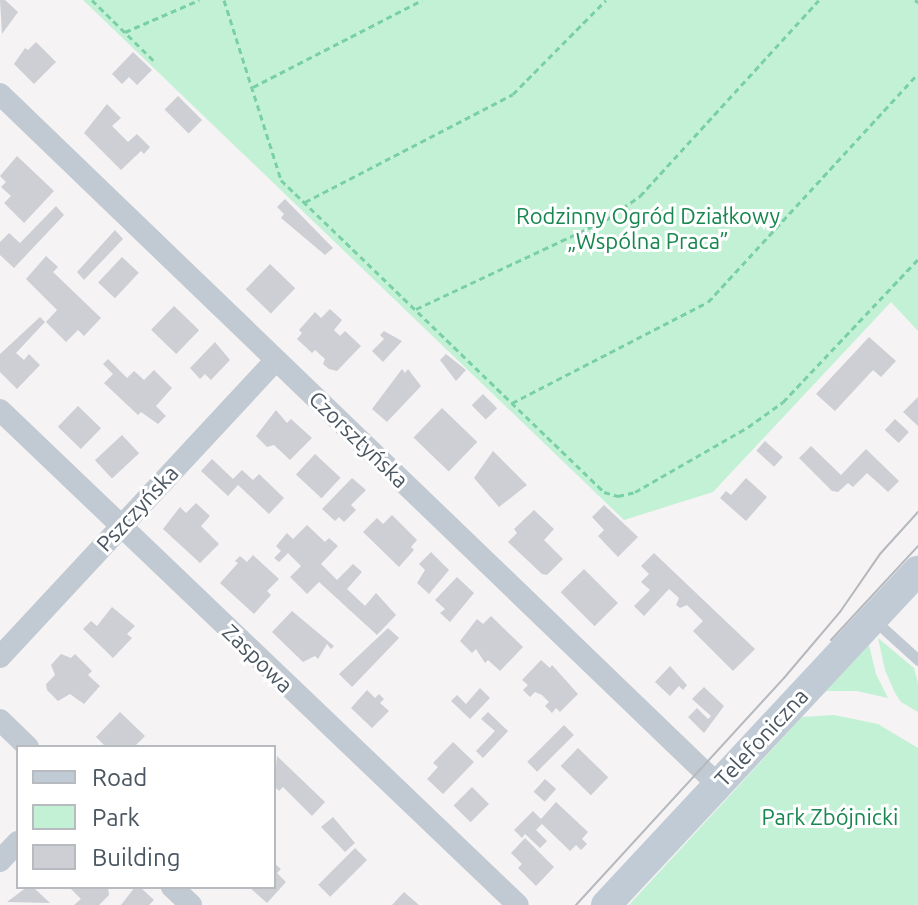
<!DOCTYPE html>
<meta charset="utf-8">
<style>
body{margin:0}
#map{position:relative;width:918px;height:905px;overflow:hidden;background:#f5f3f3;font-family:Ubuntu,sans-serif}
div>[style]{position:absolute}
.green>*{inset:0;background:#c3f1d5}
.building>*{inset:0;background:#cdcfd5;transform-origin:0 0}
.path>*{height:3px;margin-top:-1.5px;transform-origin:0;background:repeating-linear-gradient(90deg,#7ad0a6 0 6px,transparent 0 10px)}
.lane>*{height:11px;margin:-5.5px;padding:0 5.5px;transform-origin:5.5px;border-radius:5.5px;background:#c1cad2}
.street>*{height:22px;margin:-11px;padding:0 11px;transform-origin:11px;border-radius:11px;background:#c1cad2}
.secondary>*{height:30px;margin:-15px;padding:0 15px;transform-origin:15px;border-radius:15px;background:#c1cbd6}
.tram>*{height:2px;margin:-1px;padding:0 1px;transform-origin:1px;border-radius:1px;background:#b5b8bd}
span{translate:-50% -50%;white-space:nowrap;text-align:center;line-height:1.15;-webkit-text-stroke:6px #fff;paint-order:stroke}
.park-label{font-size:22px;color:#17864f}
.street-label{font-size:22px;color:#4a5661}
.legend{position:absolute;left:16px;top:745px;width:260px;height:144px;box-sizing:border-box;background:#fff;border:2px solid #b7bbc0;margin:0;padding:10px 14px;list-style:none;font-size:24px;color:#4a5661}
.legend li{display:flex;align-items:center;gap:16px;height:40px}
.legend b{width:40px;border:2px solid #b7bbc0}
</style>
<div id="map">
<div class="green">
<div style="clip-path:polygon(83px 0,918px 0,918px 331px,891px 302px,713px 492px,624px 520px)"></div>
<div style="clip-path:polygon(878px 638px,914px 668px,918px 683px,918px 712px,901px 702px,895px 693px,885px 670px)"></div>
<div style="clip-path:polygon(869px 645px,876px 674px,888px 698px,857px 691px,826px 691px)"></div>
<div style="clip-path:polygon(834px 715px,878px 724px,918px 748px,918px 905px,629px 905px,802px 717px)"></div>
</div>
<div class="building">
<div style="clip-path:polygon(0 0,5px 0,18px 12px,2px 34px)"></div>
<div style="clip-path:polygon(36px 42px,56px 62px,34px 84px,14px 64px,25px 48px,28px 50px)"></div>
<div style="clip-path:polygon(133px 52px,152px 70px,137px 85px,129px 77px,122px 84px,112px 74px)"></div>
<div style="left:178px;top:96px;width:34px;height:19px;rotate:45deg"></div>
<div style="clip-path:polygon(107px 104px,121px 118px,112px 126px,128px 142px,137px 134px,150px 147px,144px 154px,141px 151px,121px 170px,84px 133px)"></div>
<div style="clip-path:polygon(17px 156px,54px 191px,24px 223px,4px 203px,11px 196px,1px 187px,6px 182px,0 176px)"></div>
<div style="clip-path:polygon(285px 199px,333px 248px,325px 255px,281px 218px,284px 214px,277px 207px)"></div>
<div style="clip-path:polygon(56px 206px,64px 215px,14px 268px,0 255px,0 242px,9px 233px,20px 243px)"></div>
<div style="clip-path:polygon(115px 230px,123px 239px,84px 280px,77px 272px)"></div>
<div style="clip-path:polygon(46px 256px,58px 267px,53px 272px,101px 318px,84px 336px,78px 330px,66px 342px,46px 322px,57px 310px,26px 279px)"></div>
<div style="left:122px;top:257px;width:23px;height:35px;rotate:43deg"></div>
<div style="left:270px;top:264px;width:35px;height:35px;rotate:44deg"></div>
<div style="left:174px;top:306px;width:35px;height:33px;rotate:44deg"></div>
<div style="clip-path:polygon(330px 309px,342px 320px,334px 330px,340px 336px,345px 331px,361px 346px,337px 371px,329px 369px,323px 364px,325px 359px,315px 350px,312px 353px,297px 339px,302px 333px,299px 330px,315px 312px,321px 318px)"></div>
<div style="clip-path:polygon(40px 317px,45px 322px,16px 353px,24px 360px,29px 354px,40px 365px,17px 389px,0 372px,0 354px)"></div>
<div style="clip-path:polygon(384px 331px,402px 341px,383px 362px,372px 351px,384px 339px,380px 335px)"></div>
<div style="clip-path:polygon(869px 337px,896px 361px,881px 377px,873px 370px,835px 411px,816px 394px)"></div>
<div style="clip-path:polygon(215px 342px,230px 360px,211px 380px,205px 374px,200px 379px,190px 368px)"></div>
<div style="clip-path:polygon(446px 354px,466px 370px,456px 381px,440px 360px)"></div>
<div style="clip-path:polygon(108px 359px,127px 378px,134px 371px,144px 380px,154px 370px,172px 388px,156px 406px,166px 416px,158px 424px,141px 412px,138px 415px,104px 383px,113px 374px,103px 364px)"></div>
<div style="clip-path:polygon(402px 369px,405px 373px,408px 369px,421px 386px,387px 422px,372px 409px)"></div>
<div style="left:483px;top:394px;width:20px;height:16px;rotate:45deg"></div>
<div style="clip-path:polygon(918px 397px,918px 426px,903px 412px)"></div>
<div style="left:78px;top:406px;width:32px;height:29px;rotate:44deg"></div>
<div style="left:442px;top:408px;width:49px;height:41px;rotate:44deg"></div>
<div style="clip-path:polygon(276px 410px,287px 423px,291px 419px,312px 438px,290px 460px,274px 445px,267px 447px,256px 436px)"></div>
<div style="left:895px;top:419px;width:19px;height:15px;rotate:43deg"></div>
<div style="left:122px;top:435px;width:25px;height:37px;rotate:47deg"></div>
<div style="left:765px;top:441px;width:24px;height:13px;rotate:42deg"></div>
<div style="clip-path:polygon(811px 446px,841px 475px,866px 449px,899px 481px,888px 492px,867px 473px,853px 487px,848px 483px,838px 492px,832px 491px,799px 458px)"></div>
<div style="clip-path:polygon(493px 451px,527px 485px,499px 507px,474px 478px)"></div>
<div style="left:315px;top:454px;width:35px;height:28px;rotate:43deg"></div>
<div style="clip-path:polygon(212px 459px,233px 479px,242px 470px,253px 480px,259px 474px,284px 498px,269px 514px,238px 485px,228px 496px,201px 471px)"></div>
<div style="clip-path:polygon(352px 478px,366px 490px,351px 505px,356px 510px,344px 522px,339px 517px,335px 521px,322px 509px)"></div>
<div style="clip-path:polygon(746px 478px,767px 497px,746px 521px,720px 498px,726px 491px,731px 495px)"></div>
<div style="clip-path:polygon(196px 503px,210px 516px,201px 526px,219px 544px,200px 563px,163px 529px,180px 507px,186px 513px)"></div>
<div style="clip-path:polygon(604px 505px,638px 537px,618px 557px,598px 536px,604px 530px,592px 517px)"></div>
<div style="clip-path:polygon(534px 510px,554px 529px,544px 540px,563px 559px,547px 575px,542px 574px,508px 542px,517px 533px,514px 529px)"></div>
<div style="clip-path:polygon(392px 515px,417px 540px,411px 547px,414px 550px,399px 567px,363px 532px,377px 518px,383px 524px)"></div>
<div style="clip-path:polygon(307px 525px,325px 542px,329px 538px,338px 546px,321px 564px,337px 580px,353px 564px,362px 572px,347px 589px,365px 606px,376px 593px,396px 615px,377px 635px,319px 582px,307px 594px,290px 577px,301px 566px,288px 553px,279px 562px,274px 558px,281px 551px,276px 546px,287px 533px,293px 539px)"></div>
<div style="clip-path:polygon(431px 552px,449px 570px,429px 594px,417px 583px,425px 570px,419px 564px)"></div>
<div style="clip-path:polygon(654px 553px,755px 649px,733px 671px,693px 631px,703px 621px,687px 605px,680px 608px,676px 605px,679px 598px,669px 589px,644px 616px,634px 606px,650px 590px,641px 582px,649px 574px,641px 566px)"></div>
<div style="clip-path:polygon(253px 555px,279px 579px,267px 591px,271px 595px,254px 614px,220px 583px,238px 563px,235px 561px,240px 556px,247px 562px)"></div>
<div style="left:584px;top:569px;width:48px;height:33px;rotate:45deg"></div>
<div style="clip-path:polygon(457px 577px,474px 593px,450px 622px,440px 613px,445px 609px,435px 600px)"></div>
<div style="clip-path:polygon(112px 607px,135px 626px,127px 634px,132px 638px,113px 658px,83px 629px,91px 621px,97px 626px)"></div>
<div style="clip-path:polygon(292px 611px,334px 646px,331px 649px,327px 644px,318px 659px,315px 656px,303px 662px,272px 632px)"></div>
<div style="clip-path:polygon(491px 616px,523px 647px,500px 671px,488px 660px,485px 663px,476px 649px,472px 653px,460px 641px,477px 619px,483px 624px)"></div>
<div style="clip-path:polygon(388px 628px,399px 638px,352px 687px,339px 674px)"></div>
<div style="clip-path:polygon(61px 654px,71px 658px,75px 654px,92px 671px,88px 675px,100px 686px,84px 704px,70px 694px,58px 701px,47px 690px,46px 684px,55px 675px,51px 665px)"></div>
<div style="clip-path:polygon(541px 660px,550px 668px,552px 665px,578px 694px,560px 712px,556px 708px,552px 713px,545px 706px,549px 702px,542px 695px,535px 692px,530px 697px,523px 690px,528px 685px,522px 680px)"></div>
<div style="clip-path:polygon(670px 666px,687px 685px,683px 690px,679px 686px,670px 696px,655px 682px)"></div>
<div style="clip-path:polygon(704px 687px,724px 706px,704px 733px,688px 717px,697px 708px,708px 719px,711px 716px,692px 699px)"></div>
<div style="clip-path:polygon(480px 688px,490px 698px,470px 719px,451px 701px,457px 695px,466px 704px)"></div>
<div style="clip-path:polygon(367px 690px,375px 698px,379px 694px,384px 699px,380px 703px,389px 711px,372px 728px,351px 708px)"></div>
<div style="clip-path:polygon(120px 712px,145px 736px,134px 747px,106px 747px,96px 737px)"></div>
<div style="clip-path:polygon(488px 712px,508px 731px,483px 758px,476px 751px,495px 731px,481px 719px)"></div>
<div style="left:564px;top:725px;width:14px;height:52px;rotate:45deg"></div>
<div style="clip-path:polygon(453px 742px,474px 762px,443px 794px,427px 779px,438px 767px,433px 763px)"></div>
<div style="left:578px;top:748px;width:42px;height:25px;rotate:44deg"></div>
<div style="clip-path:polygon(277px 756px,325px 802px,312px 816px,283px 787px,279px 791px,274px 786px)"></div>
<div style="left:545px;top:779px;width:15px;height:17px;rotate:42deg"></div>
<div style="left:472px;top:787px;width:24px;height:26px;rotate:45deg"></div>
<div style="clip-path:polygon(556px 802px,588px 832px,582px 839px,587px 844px,581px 850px,576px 845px,570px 851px,542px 824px,536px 830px,547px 841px,540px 848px,525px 834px,522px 838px,514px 830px,533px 811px,541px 819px)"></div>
<div style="clip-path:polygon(333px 817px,355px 843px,345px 852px,321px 827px)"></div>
<div style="clip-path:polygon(525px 838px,554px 867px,536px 886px,518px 868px,522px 864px,511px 853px)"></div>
<div style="left:355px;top:848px;width:17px;height:52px;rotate:45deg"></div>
<div style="clip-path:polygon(274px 863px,281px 869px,277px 873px,286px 882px,267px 903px,249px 887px,274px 887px)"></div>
<div style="clip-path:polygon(27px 887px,33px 887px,50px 903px,7px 902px)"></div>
<div style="clip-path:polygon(69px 887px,108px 887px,109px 895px,99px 905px,74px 905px,81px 899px)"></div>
<div style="clip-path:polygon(135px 887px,140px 887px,154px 900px,149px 905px,121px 905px)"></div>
<div style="clip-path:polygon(404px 892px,419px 905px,392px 905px)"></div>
</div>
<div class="path">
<div style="left:92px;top:0;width:86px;rotate:44.5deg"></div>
<div style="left:224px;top:0;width:189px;rotate:72.4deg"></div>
<div style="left:281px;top:180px;width:449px;rotate:44deg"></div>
<div style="left:604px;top:492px;width:15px;rotate:16deg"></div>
<div style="left:618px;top:496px;width:17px;rotate:-13deg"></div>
<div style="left:635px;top:492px;width:130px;rotate:-29.9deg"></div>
<div style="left:748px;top:427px;width:43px;rotate:-35.5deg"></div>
<div style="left:783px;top:402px;width:197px;rotate:-46.6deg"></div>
<div style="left:915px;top:0;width:4px;rotate:34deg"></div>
<div style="left:125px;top:32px;width:81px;rotate:-23.4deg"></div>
<div style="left:253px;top:87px;width:190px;rotate:-27.2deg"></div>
<div style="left:305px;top:202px;width:234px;rotate:-27.4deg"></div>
<div style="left:513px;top:94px;width:132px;rotate:-45.3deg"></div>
<div style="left:416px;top:309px;width:210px;rotate:-25.1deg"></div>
<div style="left:606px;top:220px;width:42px;rotate:-35.2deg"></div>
<div style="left:640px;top:196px;width:265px;rotate:-47.6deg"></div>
<div style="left:512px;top:403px;width:220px;rotate:-27.3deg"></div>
<div style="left:708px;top:302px;width:310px;rotate:-47.4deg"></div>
</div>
<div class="lane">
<div style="left:873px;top:619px;width:61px;rotate:42.3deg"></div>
</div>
<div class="street">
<div style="left:0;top:94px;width:995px;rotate:43.9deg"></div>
<div style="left:0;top:410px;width:716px;rotate:43.7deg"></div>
<div style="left:0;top:657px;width:405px;rotate:-47.1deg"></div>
<div style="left:0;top:720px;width:39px;rotate:44deg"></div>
<div style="left:0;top:861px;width:26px;rotate:-47deg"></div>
<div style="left:172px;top:887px;width:26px;rotate:43deg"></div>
</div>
<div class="secondary">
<div style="left:606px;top:905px;width:457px;rotate:-47deg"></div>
</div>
<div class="tram">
<div style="left:831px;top:640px;width:128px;rotate:-47.2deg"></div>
<div style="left:576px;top:905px;width:308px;rotate:-47.5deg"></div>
<div style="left:784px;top:678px;width:87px;rotate:-49.7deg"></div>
<div style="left:840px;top:612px;width:70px;rotate:-55.4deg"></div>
<div style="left:880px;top:554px;width:57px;rotate:-47.9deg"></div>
</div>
<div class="park-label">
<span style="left:648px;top:228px">Rodzinny Ogród Działkowy<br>„Wspólna Praca”</span>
<span style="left:830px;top:817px">Park Zbójnicki</span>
</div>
<div class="street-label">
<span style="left:359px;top:439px;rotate:44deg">Czorsztyńska</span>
<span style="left:137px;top:508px;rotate:-47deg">Pszczyńska</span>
<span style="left:258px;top:658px;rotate:44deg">Zaspowa</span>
<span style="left:761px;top:737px;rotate:-47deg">Telefoniczna</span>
</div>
<ul class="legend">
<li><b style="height:10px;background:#c1cbd6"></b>Road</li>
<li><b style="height:22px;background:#c3f1d5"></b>Park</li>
<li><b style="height:22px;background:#cdcfd5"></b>Building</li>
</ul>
</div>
